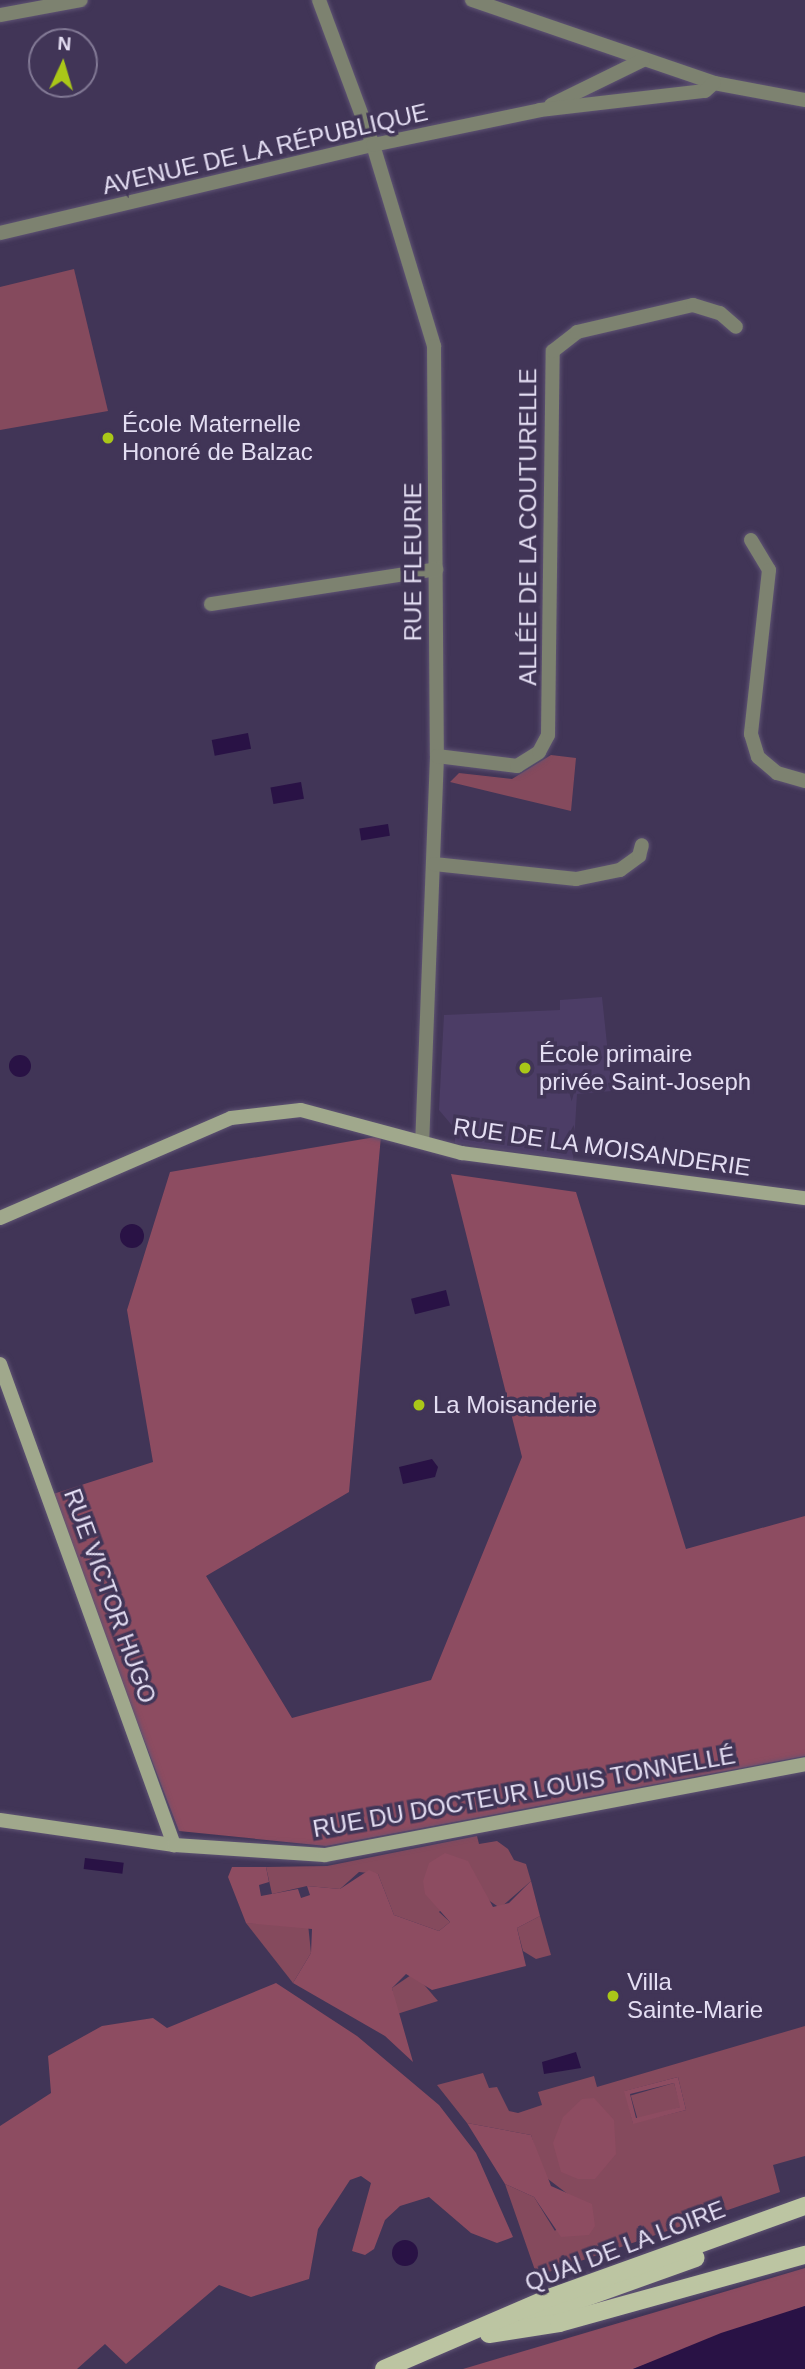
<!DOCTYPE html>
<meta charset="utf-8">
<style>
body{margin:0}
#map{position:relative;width:805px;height:2369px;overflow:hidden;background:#413557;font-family:Helvetica,sans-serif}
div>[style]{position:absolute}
.built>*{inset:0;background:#4c3d66}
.green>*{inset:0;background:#854a5d;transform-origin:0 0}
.forest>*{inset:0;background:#8d4c61}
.water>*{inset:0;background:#291245;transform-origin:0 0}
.round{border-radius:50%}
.roads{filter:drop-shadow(0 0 2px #5e5373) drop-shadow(0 0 2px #5e5373)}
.street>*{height:14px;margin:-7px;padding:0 7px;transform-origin:7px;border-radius:7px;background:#7d8270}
.secondary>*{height:14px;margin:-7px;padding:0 7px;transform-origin:7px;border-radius:7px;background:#a0a88c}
.primary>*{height:18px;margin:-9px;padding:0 9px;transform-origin:9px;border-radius:9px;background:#bcc5a2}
.dots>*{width:19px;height:19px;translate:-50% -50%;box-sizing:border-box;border:4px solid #413557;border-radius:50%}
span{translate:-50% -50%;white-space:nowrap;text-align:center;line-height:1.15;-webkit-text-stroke:7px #413557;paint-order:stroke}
.street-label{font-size:24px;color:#e4def3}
.poi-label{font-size:24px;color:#e4def3}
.left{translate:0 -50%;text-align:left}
.north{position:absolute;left:28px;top:28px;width:70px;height:70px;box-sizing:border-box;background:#413557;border:2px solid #827995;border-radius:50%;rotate:4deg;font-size:19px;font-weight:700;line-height:28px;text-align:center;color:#e4def3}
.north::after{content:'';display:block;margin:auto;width:24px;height:32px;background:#aac718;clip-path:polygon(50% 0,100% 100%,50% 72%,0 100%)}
</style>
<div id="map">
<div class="built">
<div style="clip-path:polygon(602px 997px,612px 1091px,577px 1094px,573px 1160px,455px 1143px,455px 1129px,439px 1110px,444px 1015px,560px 1010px,560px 1000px)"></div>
</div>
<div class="green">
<div style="clip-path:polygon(74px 269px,108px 411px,0 430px,0 287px)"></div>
<div style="clip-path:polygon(551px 755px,576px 758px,571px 811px,450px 782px,459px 773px,512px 779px)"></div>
<div style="clip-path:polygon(477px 1836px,479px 1844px,497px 1841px,508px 1849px,514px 1860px,526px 1864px,531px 1881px,500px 1908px,481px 1895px,475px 1875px,439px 1912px,450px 1922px,439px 1931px,394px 1915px,378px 1874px,359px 1872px,340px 1889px,307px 1886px,272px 1894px,266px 1867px,327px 1866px)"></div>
<div style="clip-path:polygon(540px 1916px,551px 1955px,536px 1959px,523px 1951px,517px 1928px)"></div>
<div style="clip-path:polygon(246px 1923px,308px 1924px,311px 1953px,293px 1983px)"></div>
<div style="clip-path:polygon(414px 1973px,438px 2001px,397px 2014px,392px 1988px)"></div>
<div style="clip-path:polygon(evenodd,805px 2026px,805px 2156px,773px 2165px,780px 2192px,537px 2276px,505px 2184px,534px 2197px,555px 2231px,577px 2201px,544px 2176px,531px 2135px,467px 2123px,437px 2085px,483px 2073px,489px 2088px,497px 2087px,509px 2111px,518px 2113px,542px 2105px,538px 2092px,594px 2076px,597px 2087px,805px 2026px,678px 2077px,686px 2110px,633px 2123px,625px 2091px,678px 2077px)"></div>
<div style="left:674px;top:2083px;width:25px;height:45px;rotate:74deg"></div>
</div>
<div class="forest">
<div style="clip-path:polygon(381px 1136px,349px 1492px,206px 1576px,292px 1718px,431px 1680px,522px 1457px,451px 1174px,576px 1192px,686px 1549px,805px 1516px,805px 1756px,326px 1846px,179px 1831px,50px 1495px,153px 1462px,127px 1310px,170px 1172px)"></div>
<div style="clip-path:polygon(445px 1853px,468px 1861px,493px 1907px,509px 1903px,531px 1881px,540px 1916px,517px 1928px,526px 1966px,432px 1990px,406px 1974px,392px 1988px,413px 2062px,385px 2036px,293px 1983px,311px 1953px,312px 1929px,246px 1923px,228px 1877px,232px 1867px,266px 1867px,269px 1882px,259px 1885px,261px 1896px,298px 1889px,301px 1898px,310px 1895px,307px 1886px,340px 1889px,369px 1870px,378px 1874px,394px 1915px,439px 1931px,450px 1922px,425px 1894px,423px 1881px,429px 1863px)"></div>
<div style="clip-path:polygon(276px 1983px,357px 2036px,439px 2105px,476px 2153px,513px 2237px,497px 2243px,471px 2233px,429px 2197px,400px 2206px,385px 2220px,374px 2249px,365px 2255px,352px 2251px,371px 2183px,361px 2176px,350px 2180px,318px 2229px,309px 2279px,251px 2297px,219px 2285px,126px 2364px,105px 2344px,77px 2369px,0 2369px,0 2126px,51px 2093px,48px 2056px,102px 2026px,153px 2018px,167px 2028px)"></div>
<div style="clip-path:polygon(evenodd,678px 2077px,686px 2110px,633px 2124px,624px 2091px,678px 2077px,674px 2083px,680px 2107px,636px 2118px,630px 2094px,674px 2083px)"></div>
<div style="clip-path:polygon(594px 2098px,614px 2120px,616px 2154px,595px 2179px,578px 2179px,561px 2172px,553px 2143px,563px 2117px,582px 2099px)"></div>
<div style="clip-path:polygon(467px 2123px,531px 2135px,551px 2186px,592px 2204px,595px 2226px,589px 2235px,561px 2237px,534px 2197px,505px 2184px)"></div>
<div style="clip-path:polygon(805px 2268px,805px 2306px,633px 2369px,463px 2369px)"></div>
</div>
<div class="water">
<div style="left:248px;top:733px;width:16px;height:37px;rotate:79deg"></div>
<div style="left:301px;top:782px;width:17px;height:31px;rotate:80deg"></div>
<div style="left:388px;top:824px;width:12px;height:29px;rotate:81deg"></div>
<div class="round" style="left:9px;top:1055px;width:22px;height:22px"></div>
<div class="round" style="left:120px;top:1224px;width:24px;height:24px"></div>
<div style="left:446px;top:1290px;width:16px;height:36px;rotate:76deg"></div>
<div style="clip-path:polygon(432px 1459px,438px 1467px,435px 1477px,403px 1484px,399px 1467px)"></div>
<div style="left:85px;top:1858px;width:39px;height:11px;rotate:7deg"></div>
<div style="clip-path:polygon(576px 2052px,581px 2068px,544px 2074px,542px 2062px)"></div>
<div class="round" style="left:392px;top:2240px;width:26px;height:26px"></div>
<div style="clip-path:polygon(805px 2306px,805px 2369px,633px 2369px,721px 2333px)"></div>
</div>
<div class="roads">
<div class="street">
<div style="left:319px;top:0;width:155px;rotate:69.6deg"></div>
<div style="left:373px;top:145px;width:210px;rotate:73.1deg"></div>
<div style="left:434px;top:346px;width:410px;rotate:89.6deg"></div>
<div style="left:437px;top:756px;width:385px;rotate:92.2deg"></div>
<div style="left:472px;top:0;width:256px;rotate:18.9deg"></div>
<div style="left:714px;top:83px;width:93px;rotate:10.6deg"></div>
<div style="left:0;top:15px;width:82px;rotate:-10.5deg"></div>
<div style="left:551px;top:105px;width:102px;rotate:-26.1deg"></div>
<div style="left:0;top:233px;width:383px;rotate:-13.3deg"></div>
<div style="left:373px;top:145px;width:171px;rotate:-11.8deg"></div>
<div style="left:540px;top:110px;width:166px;rotate:-6.6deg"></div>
<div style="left:705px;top:91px;width:12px;rotate:-42deg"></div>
<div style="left:751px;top:540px;width:35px;rotate:59deg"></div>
<div style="left:769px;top:570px;width:165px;rotate:96.3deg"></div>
<div style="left:751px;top:734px;width:24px;rotate:73deg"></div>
<div style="left:758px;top:757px;width:25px;rotate:40deg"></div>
<div style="left:777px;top:773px;width:29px;rotate:16deg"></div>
<div style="left:211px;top:604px;width:228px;rotate:-8.8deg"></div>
<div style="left:437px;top:756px;width:81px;rotate:7.1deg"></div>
<div style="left:517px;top:766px;width:26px;rotate:-32deg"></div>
<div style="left:539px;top:752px;width:19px;rotate:-62deg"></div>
<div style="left:548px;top:735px;width:384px;rotate:-89.3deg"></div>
<div style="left:553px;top:351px;width:31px;rotate:-38deg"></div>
<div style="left:577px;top:332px;width:119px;rotate:-13.1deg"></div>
<div style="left:693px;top:305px;width:28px;rotate:17deg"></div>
<div style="left:720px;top:313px;width:21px;rotate:41deg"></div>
<div style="left:434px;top:864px;width:143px;rotate:6deg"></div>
<div style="left:576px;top:879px;width:45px;rotate:-11.6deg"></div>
<div style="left:620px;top:870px;width:24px;rotate:-36deg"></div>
<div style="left:639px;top:856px;width:11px;rotate:-75deg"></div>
</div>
<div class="secondary">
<div style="left:0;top:1218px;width:252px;rotate:-23.4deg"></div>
<div style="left:231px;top:1118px;width:70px;rotate:-6.5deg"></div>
<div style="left:301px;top:1110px;width:167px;rotate:15deg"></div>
<div style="left:462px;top:1153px;width:346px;rotate:7.5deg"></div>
<div style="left:0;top:1364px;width:512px;rotate:70.11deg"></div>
<div style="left:0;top:1820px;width:176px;rotate:8.2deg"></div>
<div style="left:174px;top:1845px;width:151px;rotate:3.8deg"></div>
<div style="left:325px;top:1855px;width:489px;rotate:-10.7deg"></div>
</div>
<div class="primary">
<div style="left:528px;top:2318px;width:178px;rotate:-19.7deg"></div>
<div style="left:489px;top:2334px;width:71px;rotate:-8.9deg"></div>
<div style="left:559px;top:2323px;width:255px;rotate:-15.5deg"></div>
<div style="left:384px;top:2369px;width:180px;rotate:-23.3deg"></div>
<div style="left:549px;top:2298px;width:272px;rotate:-19.8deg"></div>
</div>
</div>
<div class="dots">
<div style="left:108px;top:438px;background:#aac718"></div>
<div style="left:525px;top:1068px;background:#aac718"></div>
<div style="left:419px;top:1405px;background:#aac718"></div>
<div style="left:613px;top:1996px;background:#aac718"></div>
</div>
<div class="street-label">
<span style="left:265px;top:149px;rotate:-13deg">AVENUE DE LA RÉPUBLIQUE</span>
<span style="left:528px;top:527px;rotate:-90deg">ALLÉE DE LA COUTURELLE</span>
<span style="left:413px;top:562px;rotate:-90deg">RUE FLEURIE</span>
<span style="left:602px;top:1147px;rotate:8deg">RUE DE LA MOISANDERIE</span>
<span style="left:110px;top:1596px;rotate:70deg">RUE VICTOR HUGO</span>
<span style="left:524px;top:1792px;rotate:-10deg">RUE DU DOCTEUR LOUIS TONNELLÉ</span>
<span style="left:625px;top:2246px;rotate:-21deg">QUAI DE LA LOIRE</span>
</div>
<div class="poi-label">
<span class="left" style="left:122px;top:438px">École Maternelle<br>Honoré de Balzac</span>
<span class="left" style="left:539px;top:1068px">École primaire<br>privée Saint-Joseph</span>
<span class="left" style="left:433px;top:1405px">La Moisanderie</span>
<span class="left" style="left:627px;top:1996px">Villa<br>Sainte-Marie</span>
</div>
<div class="north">N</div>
</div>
